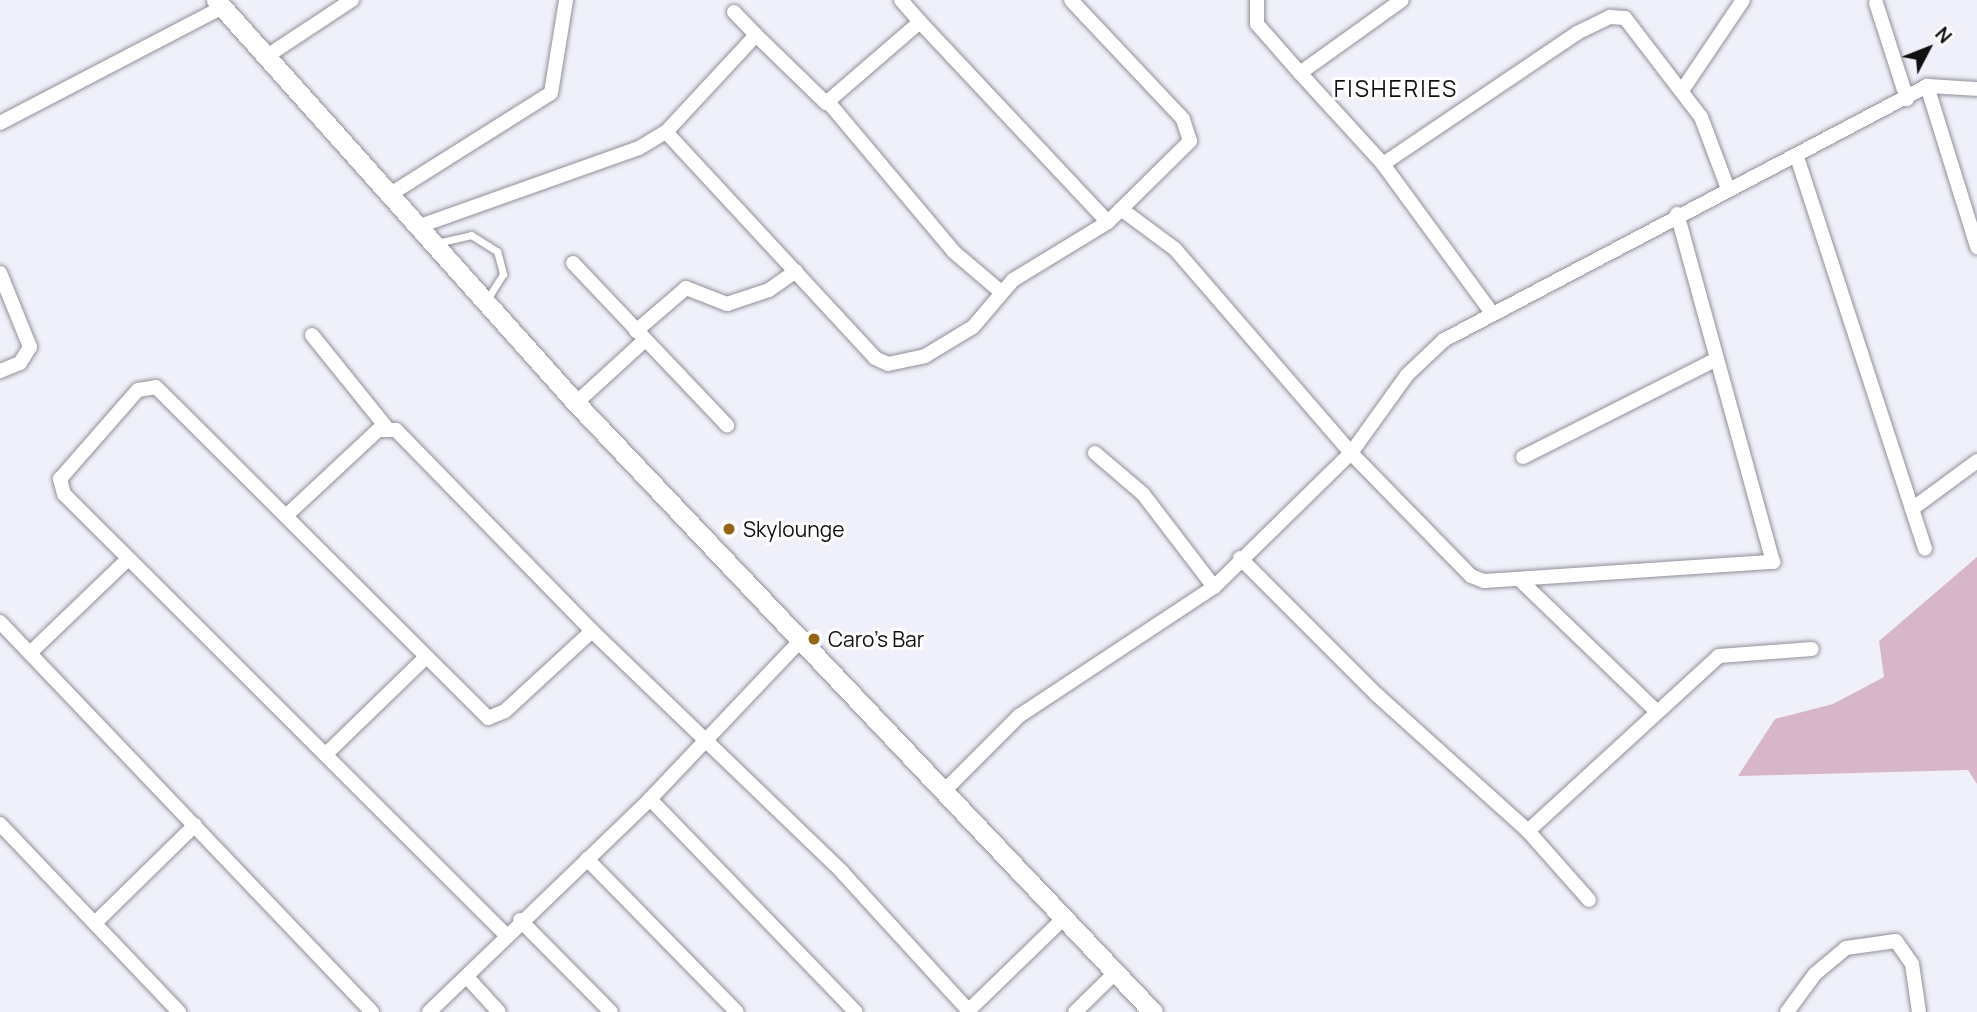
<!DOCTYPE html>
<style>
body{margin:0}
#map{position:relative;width:1977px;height:1012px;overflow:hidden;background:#f0f0fa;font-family:Manrope,sans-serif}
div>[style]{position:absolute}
.green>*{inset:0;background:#d6b6c7}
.roads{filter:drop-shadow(0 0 2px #8f8f99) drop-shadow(0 0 2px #8f8f99)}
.service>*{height:7px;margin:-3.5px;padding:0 3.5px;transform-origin:3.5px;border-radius:3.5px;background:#fff}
.minor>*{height:14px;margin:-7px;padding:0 7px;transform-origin:7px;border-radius:7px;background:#fff}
.secondary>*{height:19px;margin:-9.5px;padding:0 9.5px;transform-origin:9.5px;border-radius:9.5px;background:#fff}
.dots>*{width:19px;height:19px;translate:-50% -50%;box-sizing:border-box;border:4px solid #fefefe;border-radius:50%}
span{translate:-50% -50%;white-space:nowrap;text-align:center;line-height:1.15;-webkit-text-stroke:6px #fefefe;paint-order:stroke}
.poi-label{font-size:21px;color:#101013}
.left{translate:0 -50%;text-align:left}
.neighbourhood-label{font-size:23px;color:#101013;letter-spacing:2px}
.north{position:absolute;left:1893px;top:14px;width:70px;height:70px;-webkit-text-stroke:5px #fefefe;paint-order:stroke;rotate:48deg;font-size:19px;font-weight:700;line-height:28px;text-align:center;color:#101013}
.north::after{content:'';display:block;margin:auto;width:24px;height:32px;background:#101013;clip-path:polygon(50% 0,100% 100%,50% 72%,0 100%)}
</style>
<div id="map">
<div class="green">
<div style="clip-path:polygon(1977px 557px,1977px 784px,1968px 770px,1738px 776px,1775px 719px,1833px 704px,1884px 677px,1879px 641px)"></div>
</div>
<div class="roads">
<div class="service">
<div style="left:437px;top:243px;width:35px;rotate:-13deg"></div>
<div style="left:471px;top:235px;width:31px;rotate:32deg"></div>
<div style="left:497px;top:251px;width:24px;rotate:75deg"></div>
<div style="left:503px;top:274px;width:32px;rotate:122deg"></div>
</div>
<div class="minor">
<div style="left:901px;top:0;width:29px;rotate:49deg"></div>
<div style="left:1257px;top:0;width:24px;rotate:90deg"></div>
<div style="left:1257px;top:24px;width:65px;rotate:48.7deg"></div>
<div style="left:1300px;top:73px;width:125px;rotate:-35.6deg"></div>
<div style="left:1876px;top:3px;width:101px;rotate:72.1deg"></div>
<div style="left:734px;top:12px;width:32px;rotate:46deg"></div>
<div style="left:267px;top:56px;width:102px;rotate:-33.4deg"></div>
<div style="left:1300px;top:73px;width:123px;rotate:47.6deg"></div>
<div style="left:1927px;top:86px;width:169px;rotate:72.7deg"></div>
<div style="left:1683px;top:89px;width:107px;rotate:-56deg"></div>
<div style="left:829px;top:103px;width:194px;rotate:50deg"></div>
<div style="left:954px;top:252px;width:62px;rotate:40.4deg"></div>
<div style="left:0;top:123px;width:251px;rotate:-27.5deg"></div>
<div style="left:666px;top:132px;width:308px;rotate:47.2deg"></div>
<div style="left:875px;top:358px;width:14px;rotate:25deg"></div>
<div style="left:888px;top:364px;width:38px;rotate:-12deg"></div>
<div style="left:925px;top:356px;width:56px;rotate:-31.1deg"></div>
<div style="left:973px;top:327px;width:62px;rotate:-49.6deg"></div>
<div style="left:1013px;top:280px;width:111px;rotate:-31.4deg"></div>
<div style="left:1108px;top:222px;width:115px;rotate:-44.6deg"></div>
<div style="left:1190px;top:141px;width:23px;rotate:-108deg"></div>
<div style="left:1183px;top:119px;width:163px;rotate:-133.3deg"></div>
<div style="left:1797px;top:157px;width:412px;rotate:71.9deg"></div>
<div style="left:389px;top:195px;width:191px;rotate:-32.2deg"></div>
<div style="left:551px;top:93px;width:94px;rotate:-80.8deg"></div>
<div style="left:1121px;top:209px;width:67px;rotate:36.5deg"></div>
<div style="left:1175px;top:249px;width:269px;rotate:49.2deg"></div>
<div style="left:1351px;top:453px;width:172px;rotate:45.7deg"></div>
<div style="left:1471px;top:576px;width:14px;rotate:21deg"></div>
<div style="left:1484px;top:581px;width:290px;rotate:-3.8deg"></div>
<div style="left:1773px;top:562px;width:361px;rotate:-105.4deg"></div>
<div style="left:417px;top:227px;width:236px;rotate:-19.6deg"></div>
<div style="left:639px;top:148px;width:31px;rotate:-31deg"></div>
<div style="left:666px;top:132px;width:132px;rotate:-47.1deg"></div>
<div style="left:756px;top:35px;width:98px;rotate:44.2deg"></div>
<div style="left:826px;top:103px;width:124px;rotate:-40.8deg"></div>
<div style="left:920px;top:22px;width:274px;rotate:46.8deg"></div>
<div style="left:573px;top:263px;width:224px;rotate:46.5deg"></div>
<div style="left:0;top:273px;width:80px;rotate:67.9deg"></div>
<div style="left:30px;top:347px;width:19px;rotate:122deg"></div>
<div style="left:20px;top:363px;width:22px;rotate:158deg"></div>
<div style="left:1492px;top:313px;width:185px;rotate:-126.2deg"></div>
<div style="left:1383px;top:164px;width:234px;rotate:-34deg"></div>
<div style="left:1577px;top:33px;width:37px;rotate:-26deg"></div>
<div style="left:1610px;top:17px;width:15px;rotate:4deg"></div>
<div style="left:1625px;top:18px;width:125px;rotate:52.5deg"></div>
<div style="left:1701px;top:117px;width:77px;rotate:69.4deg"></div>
<div style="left:636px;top:331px;width:66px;rotate:-40.7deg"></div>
<div style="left:686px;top:288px;width:44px;rotate:21.3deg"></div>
<div style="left:727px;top:304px;width:44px;rotate:-18.4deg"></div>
<div style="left:769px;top:290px;width:33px;rotate:-35deg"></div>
<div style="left:312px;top:335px;width:118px;rotate:51.2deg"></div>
<div style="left:576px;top:403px;width:93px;rotate:-42.4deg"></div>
<div style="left:1095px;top:453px;width:63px;rotate:40.5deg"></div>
<div style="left:1143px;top:494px;width:117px;rotate:52.6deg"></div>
<div style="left:1523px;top:457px;width:213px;rotate:-26.8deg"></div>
<div style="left:1912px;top:509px;width:81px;rotate:-36.4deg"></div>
<div style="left:288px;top:514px;width:123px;rotate:-43deg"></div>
<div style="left:378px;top:430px;width:18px"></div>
<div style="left:396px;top:430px;width:281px;rotate:45.7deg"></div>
<div style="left:592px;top:631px;width:347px;rotate:43.9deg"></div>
<div style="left:842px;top:872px;width:188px;rotate:47.6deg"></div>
<div style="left:1240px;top:558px;width:194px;rotate:45deg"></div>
<div style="left:1377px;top:695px;width:203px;rotate:42deg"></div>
<div style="left:1528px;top:831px;width:92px;rotate:48.5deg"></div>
<div style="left:1520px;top:580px;width:187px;rotate:43.9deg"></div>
<div style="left:0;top:622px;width:539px;rotate:46.35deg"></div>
<div style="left:30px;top:653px;width:136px;rotate:-43.8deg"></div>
<div style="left:326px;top:754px;width:136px;rotate:-44.1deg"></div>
<div style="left:945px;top:790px;width:105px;rotate:-45deg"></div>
<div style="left:1019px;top:716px;width:234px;rotate:-33.5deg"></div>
<div style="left:1214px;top:587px;width:192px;rotate:-44.4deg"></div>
<div style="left:1351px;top:453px;width:96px;rotate:-54.3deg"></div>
<div style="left:1407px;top:375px;width:51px;rotate:-43.4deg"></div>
<div style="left:1444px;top:340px;width:546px;rotate:-27.74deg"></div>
<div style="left:1927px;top:86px;width:50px;rotate:3.4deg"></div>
<div style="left:650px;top:799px;width:296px;rotate:46deg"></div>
<div style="left:0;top:824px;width:260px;rotate:46.4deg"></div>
<div style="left:1528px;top:831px;width:259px;rotate:-42.5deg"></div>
<div style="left:1719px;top:656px;width:93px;rotate:-4.3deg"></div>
<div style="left:587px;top:859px;width:214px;rotate:45.6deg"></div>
<div style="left:520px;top:920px;width:129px;rotate:45.3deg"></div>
<div style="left:95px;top:923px;width:140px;rotate:-44.4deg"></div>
<div style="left:505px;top:934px;width:623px;rotate:-135.07deg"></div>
<div style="left:64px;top:494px;width:16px;rotate:-105deg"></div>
<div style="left:60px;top:479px;width:118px;rotate:-48.8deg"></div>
<div style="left:138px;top:390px;width:18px;rotate:-9deg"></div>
<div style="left:156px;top:387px;width:469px;rotate:44.9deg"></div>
<div style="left:488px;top:718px;width:18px;rotate:-22deg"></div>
<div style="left:505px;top:711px;width:118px;rotate:-42.6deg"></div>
<div style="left:467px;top:977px;width:47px;rotate:47.6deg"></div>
<div style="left:429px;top:1012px;width:307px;rotate:-43.9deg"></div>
<div style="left:650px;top:799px;width:219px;rotate:-46.5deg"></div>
<div style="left:967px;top:1012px;width:134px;rotate:-44.1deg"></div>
<div style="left:1075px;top:1012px;width:57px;rotate:-44.3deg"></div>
<div style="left:1787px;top:1012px;width:47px;rotate:-53.6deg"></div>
<div style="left:1815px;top:974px;width:40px;rotate:-40deg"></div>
<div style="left:1846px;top:948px;width:50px;rotate:-8deg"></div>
<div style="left:1896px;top:941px;width:28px;rotate:55deg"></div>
<div style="left:1912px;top:964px;width:49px;rotate:81.7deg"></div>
</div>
<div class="secondary">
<div style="left:216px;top:0;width:540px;rotate:48.23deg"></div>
<div style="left:576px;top:403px;width:839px;rotate:46.55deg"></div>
</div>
</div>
<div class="dots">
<div style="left:729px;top:529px;background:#956415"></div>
<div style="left:814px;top:639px;background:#956415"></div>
</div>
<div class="poi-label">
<span class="left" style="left:743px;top:529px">Skylounge</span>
<span class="left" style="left:828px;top:639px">Caro's Bar</span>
</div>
<div class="neighbourhood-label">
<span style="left:1396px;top:88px">FISHERIES</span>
</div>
<div class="north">N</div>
</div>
